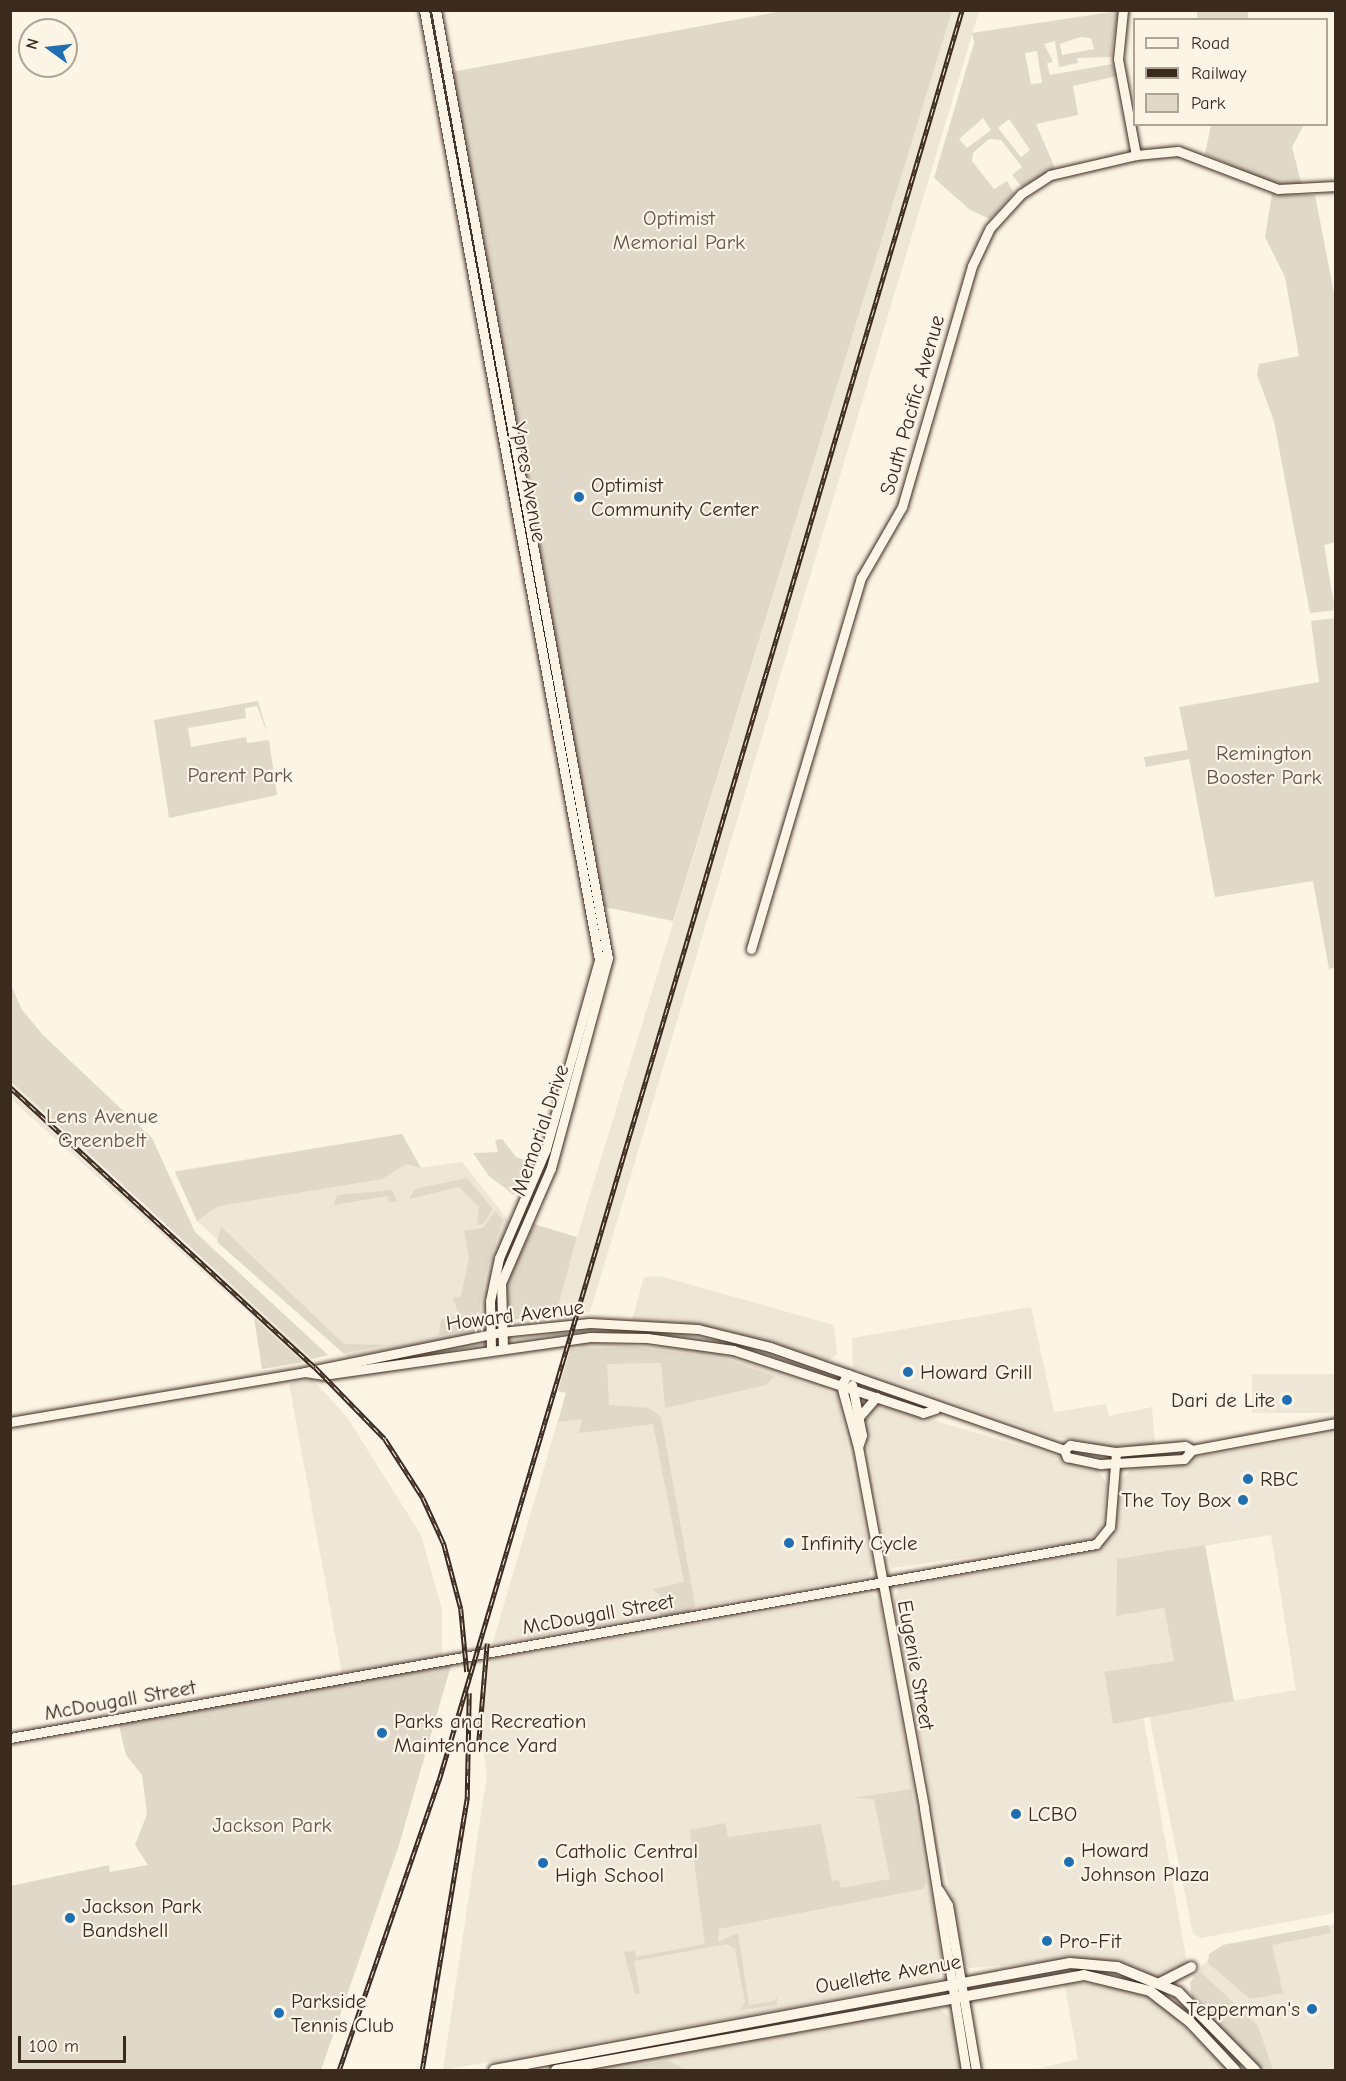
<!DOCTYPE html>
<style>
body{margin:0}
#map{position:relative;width:1346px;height:2081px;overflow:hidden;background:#fcf5e5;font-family:"Comic Neue",sans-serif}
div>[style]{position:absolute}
.built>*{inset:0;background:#eee6d6;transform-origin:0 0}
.green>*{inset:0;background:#e0d8c8;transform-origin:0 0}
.roads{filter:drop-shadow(0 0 2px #3b2a1e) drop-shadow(0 0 2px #3b2a1e)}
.secondary>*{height:9px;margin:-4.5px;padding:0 4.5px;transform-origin:4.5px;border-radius:4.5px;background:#fcf5e5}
.primary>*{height:10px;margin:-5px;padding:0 5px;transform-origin:5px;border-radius:5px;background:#fcf5e5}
.rail>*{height:4.5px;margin-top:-2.25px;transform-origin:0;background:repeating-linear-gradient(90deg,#fcf5e5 0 7px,#3b2a1e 0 14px);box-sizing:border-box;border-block:2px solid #3b2a1e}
.dots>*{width:16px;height:16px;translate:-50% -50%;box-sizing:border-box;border:3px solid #fcf5e5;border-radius:50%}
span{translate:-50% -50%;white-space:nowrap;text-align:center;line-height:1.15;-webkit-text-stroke:4.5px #fcf5e5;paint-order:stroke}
.park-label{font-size:21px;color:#645648}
.street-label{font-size:21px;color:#3b2a1e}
.poi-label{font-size:21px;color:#3b2a1e}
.left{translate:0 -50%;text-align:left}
.right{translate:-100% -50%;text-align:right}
.frame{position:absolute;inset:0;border:12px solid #3b2a1e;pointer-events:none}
.legend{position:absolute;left:1133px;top:18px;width:195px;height:108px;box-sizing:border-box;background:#fcf5e5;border:2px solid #afa495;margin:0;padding:8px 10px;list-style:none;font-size:18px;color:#3b2a1e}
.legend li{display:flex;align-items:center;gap:12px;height:30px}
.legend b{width:30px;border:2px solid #afa495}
.north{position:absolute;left:18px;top:18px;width:60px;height:60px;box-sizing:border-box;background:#fcf5e5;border:2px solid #afa495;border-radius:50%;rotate:285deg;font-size:16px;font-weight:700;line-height:24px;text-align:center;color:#3b2a1e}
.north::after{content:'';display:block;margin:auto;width:21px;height:27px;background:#1f6fb2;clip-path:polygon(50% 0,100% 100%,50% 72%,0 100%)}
.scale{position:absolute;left:18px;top:2036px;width:108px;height:27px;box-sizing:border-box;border:3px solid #3b2a1e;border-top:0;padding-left:8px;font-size:18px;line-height:21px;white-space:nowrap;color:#3b2a1e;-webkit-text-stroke:4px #fcf5e5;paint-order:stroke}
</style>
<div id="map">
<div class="built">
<div style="clip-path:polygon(952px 11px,979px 11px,590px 1312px,565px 1313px,558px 1307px,577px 1237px)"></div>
<div style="clip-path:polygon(10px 1082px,146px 1209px,312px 1359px,303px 1362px,11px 1099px)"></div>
<div style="clip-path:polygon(402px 1134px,419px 1168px,462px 1162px,509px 1221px,490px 1277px,484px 1324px,470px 1335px,348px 1357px,197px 1221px,175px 1171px)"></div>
<div style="clip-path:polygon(660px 1276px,834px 1325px,837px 1354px,827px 1362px,740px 1336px,632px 1320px,644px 1277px)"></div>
<div style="clip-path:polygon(1031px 1307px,1054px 1412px,1106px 1404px,1109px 1416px,1152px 1407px,1155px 1445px,1114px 1447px,1051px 1436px,853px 1367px,852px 1338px)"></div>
<div style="clip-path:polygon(581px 1342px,712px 1351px,837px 1395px,872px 1564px,869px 1576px,492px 1645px)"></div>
<div style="left:1335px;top:1374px;width:39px;height:83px;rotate:90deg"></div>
<div style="clip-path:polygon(312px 1379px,347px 1417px,421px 1535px,442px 1609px,442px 1656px,342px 1673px,289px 1383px)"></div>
<div style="clip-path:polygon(874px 1403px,1097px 1468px,1107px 1484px,1101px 1531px,1086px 1541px,891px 1568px,862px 1418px)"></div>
<div style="clip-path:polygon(1335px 1433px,1335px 1913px,1201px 1938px,1193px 1934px,1149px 1715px,1296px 1690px,1271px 1535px,1117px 1560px,1116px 1616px,1164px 1608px,1174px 1661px,1104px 1673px,1113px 1724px,1143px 1716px,1187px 1962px,1177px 1975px,1163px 1979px,1087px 1959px,969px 1968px,963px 1961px,894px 1603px,899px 1587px,1096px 1550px,1112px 1534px,1120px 1481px,1133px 1468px)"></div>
<div style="clip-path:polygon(872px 1594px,880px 1605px,913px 1789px,943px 1964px,940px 1975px,927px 1983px,443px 2070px,487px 1774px,481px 1738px,489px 1659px)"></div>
<div style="clip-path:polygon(1335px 1924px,1335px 2070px,1261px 2070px,1192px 1998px,1193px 1975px,1223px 1945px)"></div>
<div style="clip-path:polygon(1064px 1982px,1112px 1985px,1143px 1995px,1165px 2008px,1230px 2070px,1032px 2070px,1078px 2059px)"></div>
<div style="clip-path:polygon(937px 2007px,953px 2020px,963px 2070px,591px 2070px)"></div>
</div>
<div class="green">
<div style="clip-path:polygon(783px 11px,952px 11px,673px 921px,604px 907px,451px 72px)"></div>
<div style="clip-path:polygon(evenodd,1118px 11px,1111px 57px,1077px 58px,1078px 63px,1059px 67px,1055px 41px,1044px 44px,1053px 62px,1047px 63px,1050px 75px,1112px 64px,1117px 76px,1073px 86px,1078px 115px,1036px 124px,1055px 168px,1022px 187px,1012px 175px,1022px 167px,1001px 140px,989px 139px,973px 153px,972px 161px,994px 189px,1007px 181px,1014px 193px,990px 219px,970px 210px,934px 178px,974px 43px,972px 33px,1118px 11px,1080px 37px,1091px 38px,1094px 49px,1062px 55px,1060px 44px,1080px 37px,1118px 11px,1037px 51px,1042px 83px,1031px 84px,1025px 53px,1037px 51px,1118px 11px,983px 118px,991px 130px,967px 148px,959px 139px,983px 118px,1118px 11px,1009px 119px,1030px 150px,1021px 157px,998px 128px,1009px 119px)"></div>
<div style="left:1197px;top:11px;width:51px;height:8px"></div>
<div style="clip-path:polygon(1211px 125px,1304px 125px,1292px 147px,1302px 186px,1274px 184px,1205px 154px)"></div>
<div style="clip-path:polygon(1272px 194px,1315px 195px,1335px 298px,1336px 542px,1324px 545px,1335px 610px,1310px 613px,1274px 421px,1257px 375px,1259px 364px,1299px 356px,1285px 277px,1265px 237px)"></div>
<div style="clip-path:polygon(1335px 618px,1336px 967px,1329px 969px,1313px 881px,1215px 897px,1189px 759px,1146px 767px,1144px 757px,1188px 750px,1179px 707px,1319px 682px,1311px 621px)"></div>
<div style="clip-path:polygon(258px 701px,268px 735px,257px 706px,245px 708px,246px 718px,188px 728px,191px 747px,246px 737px,247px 743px,269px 740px,277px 795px,169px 818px,154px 720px)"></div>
<div style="clip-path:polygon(11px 985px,22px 1010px,43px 1035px,152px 1138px,195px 1232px,328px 1355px,312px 1359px,11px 1082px)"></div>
<div style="clip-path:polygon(402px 1134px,421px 1168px,406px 1164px,382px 1179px,218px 1206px,197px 1221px,175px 1172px)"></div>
<div style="clip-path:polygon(502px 1139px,516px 1157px,533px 1163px,514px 1195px,489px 1176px,473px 1153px,498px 1152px,495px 1140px)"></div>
<div style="clip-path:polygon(467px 1178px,493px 1209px,483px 1224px,477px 1225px,479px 1207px,459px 1187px,409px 1199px,415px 1189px)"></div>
<div style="clip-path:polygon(392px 1190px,397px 1201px,389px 1202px,388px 1196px,334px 1205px,337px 1195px)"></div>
<div style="clip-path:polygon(495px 1211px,503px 1220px,485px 1275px,478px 1321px,466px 1331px,439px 1335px,441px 1319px,459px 1316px,453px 1298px,461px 1296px,469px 1258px,464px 1231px,483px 1228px)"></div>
<div style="clip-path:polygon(534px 1224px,577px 1237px,558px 1307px,566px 1308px,513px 1320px,504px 1307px,509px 1277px)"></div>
<div style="clip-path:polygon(221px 1227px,344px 1344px,387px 1345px,343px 1353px,217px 1242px)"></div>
<div style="clip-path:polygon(254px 1318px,303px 1362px,262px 1369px)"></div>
<div style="clip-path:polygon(635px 1347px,725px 1359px,774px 1376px,766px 1385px,665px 1408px,661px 1363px,607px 1364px,609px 1405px,649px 1408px,661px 1417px,695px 1605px,688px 1612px,660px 1617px,660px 1595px,653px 1589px,684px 1582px,653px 1424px,579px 1433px,582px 1419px,558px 1422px,566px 1393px,558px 1391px,570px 1349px)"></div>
<div style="clip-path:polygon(1205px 1545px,1234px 1701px,1113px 1724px,1104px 1672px,1174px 1661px,1164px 1608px,1116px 1616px,1117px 1559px)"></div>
<div style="clip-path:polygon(452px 1662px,399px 1845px,321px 2070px,11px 2070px,10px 1886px,109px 1865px,110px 1872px,148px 1865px,135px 1845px,147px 1814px,142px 1775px,126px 1755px,118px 1722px)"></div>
<div style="clip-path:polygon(911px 1789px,926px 1881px,923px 1889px,719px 1929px,718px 1942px,738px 1933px,749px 2005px,775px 2001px,777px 1995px,777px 2005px,740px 2010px,745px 2002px,735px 1949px,727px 1944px,634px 1961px,640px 1993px,635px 1994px,624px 1952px,635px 1951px,636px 1957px,705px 1944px,690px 1830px,725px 1823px,728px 1837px,821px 1824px,832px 1881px,839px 1880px,841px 1888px,890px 1879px,874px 1799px,853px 1798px)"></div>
<div style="clip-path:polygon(1328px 1925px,1331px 1933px,1272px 1945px,1283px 1993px,1250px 1999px,1208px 1963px,1209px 1954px,1223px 1945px)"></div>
<div style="clip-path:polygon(1201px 1972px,1258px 2026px,1273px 2070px,1261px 2070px,1192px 1998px,1190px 1982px)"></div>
<div style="clip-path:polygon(669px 2061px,686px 2070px,609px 2070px,663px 2061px)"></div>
</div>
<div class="roads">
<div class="secondary">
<div style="left:424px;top:10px;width:966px;rotate:79.56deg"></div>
<div style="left:599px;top:960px;width:196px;rotate:105.7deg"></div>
<div style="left:546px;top:1149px;width:119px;rotate:113.3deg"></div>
<div style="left:499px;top:1258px;width:44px;rotate:101.8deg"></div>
<div style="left:490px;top:1301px;width:47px;rotate:88.8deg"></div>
<div style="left:436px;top:10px;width:963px;rotate:79.72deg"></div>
<div style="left:608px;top:958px;width:218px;rotate:105.2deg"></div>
<div style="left:551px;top:1168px;width:125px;rotate:113.5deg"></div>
<div style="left:501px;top:1283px;width:64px;rotate:88.2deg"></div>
<div style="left:1123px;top:10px;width:49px;rotate:95.8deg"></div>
<div style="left:1118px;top:59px;width:98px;rotate:79.4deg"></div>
<div style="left:751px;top:949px;width:387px;rotate:-73.5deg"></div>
<div style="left:861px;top:578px;width:82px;rotate:-60deg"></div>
<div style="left:902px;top:507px;width:251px;rotate:-73.8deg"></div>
<div style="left:972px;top:266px;width:42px;rotate:-64.7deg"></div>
<div style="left:990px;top:228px;width:46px;rotate:-47.6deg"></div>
<div style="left:1021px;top:194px;width:35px;rotate:-33deg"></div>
<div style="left:1050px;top:175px;width:88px;rotate:-13.1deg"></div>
<div style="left:1136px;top:155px;width:42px;rotate:-5.4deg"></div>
<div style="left:1178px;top:151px;width:107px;rotate:20.8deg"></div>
<div style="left:1278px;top:189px;width:58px;rotate:-3deg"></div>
<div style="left:305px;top:1372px;width:18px;rotate:9deg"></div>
<div style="left:323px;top:1375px;width:270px;rotate:-8.1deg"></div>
<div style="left:590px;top:1337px;width:57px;rotate:1deg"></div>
<div style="left:647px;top:1338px;width:87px;rotate:7.9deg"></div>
<div style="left:733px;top:1350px;width:200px;rotate:18.3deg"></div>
<div style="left:923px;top:1413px;width:13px;rotate:-18deg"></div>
<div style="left:848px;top:1374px;width:13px;rotate:122deg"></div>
<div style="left:841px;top:1385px;width:64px;rotate:74.7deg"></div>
<div style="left:858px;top:1447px;width:367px;rotate:79.6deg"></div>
<div style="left:924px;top:1808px;width:265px;rotate:80.9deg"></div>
<div style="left:852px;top:1385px;width:51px;rotate:78.7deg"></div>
<div style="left:862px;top:1435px;width:13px;rotate:108deg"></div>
<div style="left:858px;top:1418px;width:28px;rotate:-49deg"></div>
<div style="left:10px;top:1422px;width:299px;rotate:-9.6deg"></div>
<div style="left:305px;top:1372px;width:200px;rotate:-11.5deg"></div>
<div style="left:501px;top:1332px;width:89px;rotate:-5.8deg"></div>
<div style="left:590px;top:1323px;width:108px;rotate:3.2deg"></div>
<div style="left:698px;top:1329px;width:74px;rotate:14deg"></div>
<div style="left:770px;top:1347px;width:312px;rotate:19.3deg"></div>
<div style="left:1064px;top:1450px;width:8px;rotate:67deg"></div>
<div style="left:1067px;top:1457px;width:35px;rotate:12deg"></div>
<div style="left:1101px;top:1464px;width:83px;rotate:-3.4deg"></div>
<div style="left:1184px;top:1459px;width:12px;rotate:-48deg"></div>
<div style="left:1192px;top:1450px;width:147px;rotate:-10.6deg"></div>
<div style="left:1064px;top:1450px;width:8px;rotate:-40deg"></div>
<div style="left:1070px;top:1445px;width:47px;rotate:8.7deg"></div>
<div style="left:1116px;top:1452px;width:69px;rotate:-5deg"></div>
<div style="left:1185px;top:1446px;width:8px;rotate:30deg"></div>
<div style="left:10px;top:1738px;width:1103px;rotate:-10.13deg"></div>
<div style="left:1096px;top:1544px;width:22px;rotate:-51deg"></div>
<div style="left:1110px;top:1527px;width:75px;rotate:-85.4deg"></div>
<div style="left:939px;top:1890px;width:17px;rotate:59deg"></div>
<div style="left:948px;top:1905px;width:167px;rotate:80.4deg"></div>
</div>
<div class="primary">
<div style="left:1160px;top:1983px;width:35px;rotate:-27deg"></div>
<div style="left:494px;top:2070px;width:586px;rotate:-10.52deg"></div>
<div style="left:1070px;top:1963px;width:47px;rotate:4.9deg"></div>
<div style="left:1117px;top:1967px;width:66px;rotate:22.3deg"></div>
<div style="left:1178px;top:1992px;width:110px;rotate:45.4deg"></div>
<div style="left:556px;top:2070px;width:536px;rotate:-10.2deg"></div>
<div style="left:1084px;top:1975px;width:68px;rotate:13.6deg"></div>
<div style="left:1150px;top:1991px;width:51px;rotate:37.8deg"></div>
<div style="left:1190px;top:2022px;width:66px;rotate:46.8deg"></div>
</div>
</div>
<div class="rail">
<div style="left:10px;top:1087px;width:414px;rotate:42.6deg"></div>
<div style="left:315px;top:1367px;width:100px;rotate:45.8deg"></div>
<div style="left:385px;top:1439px;width:70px;rotate:57.2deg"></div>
<div style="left:423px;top:1498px;width:51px;rotate:65.5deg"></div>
<div style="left:444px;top:1544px;width:67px;rotate:75.3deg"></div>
<div style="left:461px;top:1609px;width:63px;rotate:84.6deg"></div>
<div style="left:478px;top:1748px;width:105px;rotate:-85.1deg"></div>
<div style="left:339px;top:2070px;width:307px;rotate:-71deg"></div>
<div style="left:439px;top:1780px;width:1846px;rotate:-73.54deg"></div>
<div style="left:422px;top:2070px;width:277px;rotate:-80.6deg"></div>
<div style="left:467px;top:1797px;width:104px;rotate:-88.9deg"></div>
</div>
<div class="dots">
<div style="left:579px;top:497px;background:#1f6fb2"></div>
<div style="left:908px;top:1372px;background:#1f6fb2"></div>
<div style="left:1287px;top:1400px;background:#1f6fb2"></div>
<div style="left:1248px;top:1479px;background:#1f6fb2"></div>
<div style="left:1243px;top:1500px;background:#1f6fb2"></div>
<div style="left:789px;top:1543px;background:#1f6fb2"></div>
<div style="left:382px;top:1733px;background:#1f6fb2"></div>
<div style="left:1016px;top:1814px;background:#1f6fb2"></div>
<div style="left:1069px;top:1862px;background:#1f6fb2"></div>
<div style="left:543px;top:1863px;background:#1f6fb2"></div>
<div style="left:70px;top:1918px;background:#1f6fb2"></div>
<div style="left:1047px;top:1941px;background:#1f6fb2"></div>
<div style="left:1312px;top:2009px;background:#1f6fb2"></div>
<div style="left:279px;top:2013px;background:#1f6fb2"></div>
</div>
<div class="park-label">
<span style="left:679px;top:230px">Optimist<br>Memorial Park</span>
<span style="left:1264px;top:765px">Remington<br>Booster Park</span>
<span style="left:240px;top:775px">Parent Park</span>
<span style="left:102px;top:1128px">Lens Avenue<br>Greenbelt</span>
<span style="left:272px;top:1825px">Jackson Park</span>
</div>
<div class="street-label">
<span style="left:912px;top:405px;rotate:-74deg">South Pacific Avenue</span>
<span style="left:529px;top:482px;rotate:80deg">Ypres Avenue</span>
<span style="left:540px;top:1130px;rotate:-71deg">Memorial Drive</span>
<span style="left:515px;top:1315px;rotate:-7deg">Howard Avenue</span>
<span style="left:598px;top:1614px;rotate:-10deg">McDougall Street</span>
<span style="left:916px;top:1665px;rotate:80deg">Eugenie Street</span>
<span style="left:120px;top:1700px;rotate:-10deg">McDougall Street</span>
<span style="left:888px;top:1974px;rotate:-10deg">Ouellette Avenue</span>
</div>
<div class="poi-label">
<span class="left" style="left:591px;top:497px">Optimist<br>Community Center</span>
<span class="left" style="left:920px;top:1372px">Howard Grill</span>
<span class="right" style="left:1275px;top:1400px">Dari de Lite</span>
<span class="left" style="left:1260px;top:1479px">RBC</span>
<span class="right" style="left:1231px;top:1500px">The Toy Box</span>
<span class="left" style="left:801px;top:1543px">Infinity Cycle</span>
<span class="left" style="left:394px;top:1733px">Parks and Recreation<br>Maintenance Yard</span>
<span class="left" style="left:1028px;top:1814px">LCBO</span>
<span class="left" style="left:1081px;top:1862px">Howard<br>Johnson Plaza</span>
<span class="left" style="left:555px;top:1863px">Catholic Central<br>High School</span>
<span class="left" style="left:82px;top:1918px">Jackson Park<br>Bandshell</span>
<span class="left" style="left:1059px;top:1941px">Pro-Fit</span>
<span class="left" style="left:291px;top:2013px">Parkside<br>Tennis Club</span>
<span class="right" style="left:1300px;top:2009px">Tepperman's</span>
</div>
<div class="frame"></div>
<ul class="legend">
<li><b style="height:8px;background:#fcf5e5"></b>Road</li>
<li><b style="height:8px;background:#3b2a1e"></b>Railway</li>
<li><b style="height:16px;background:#e0d8c8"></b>Park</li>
</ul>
<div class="north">N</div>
<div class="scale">100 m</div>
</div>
